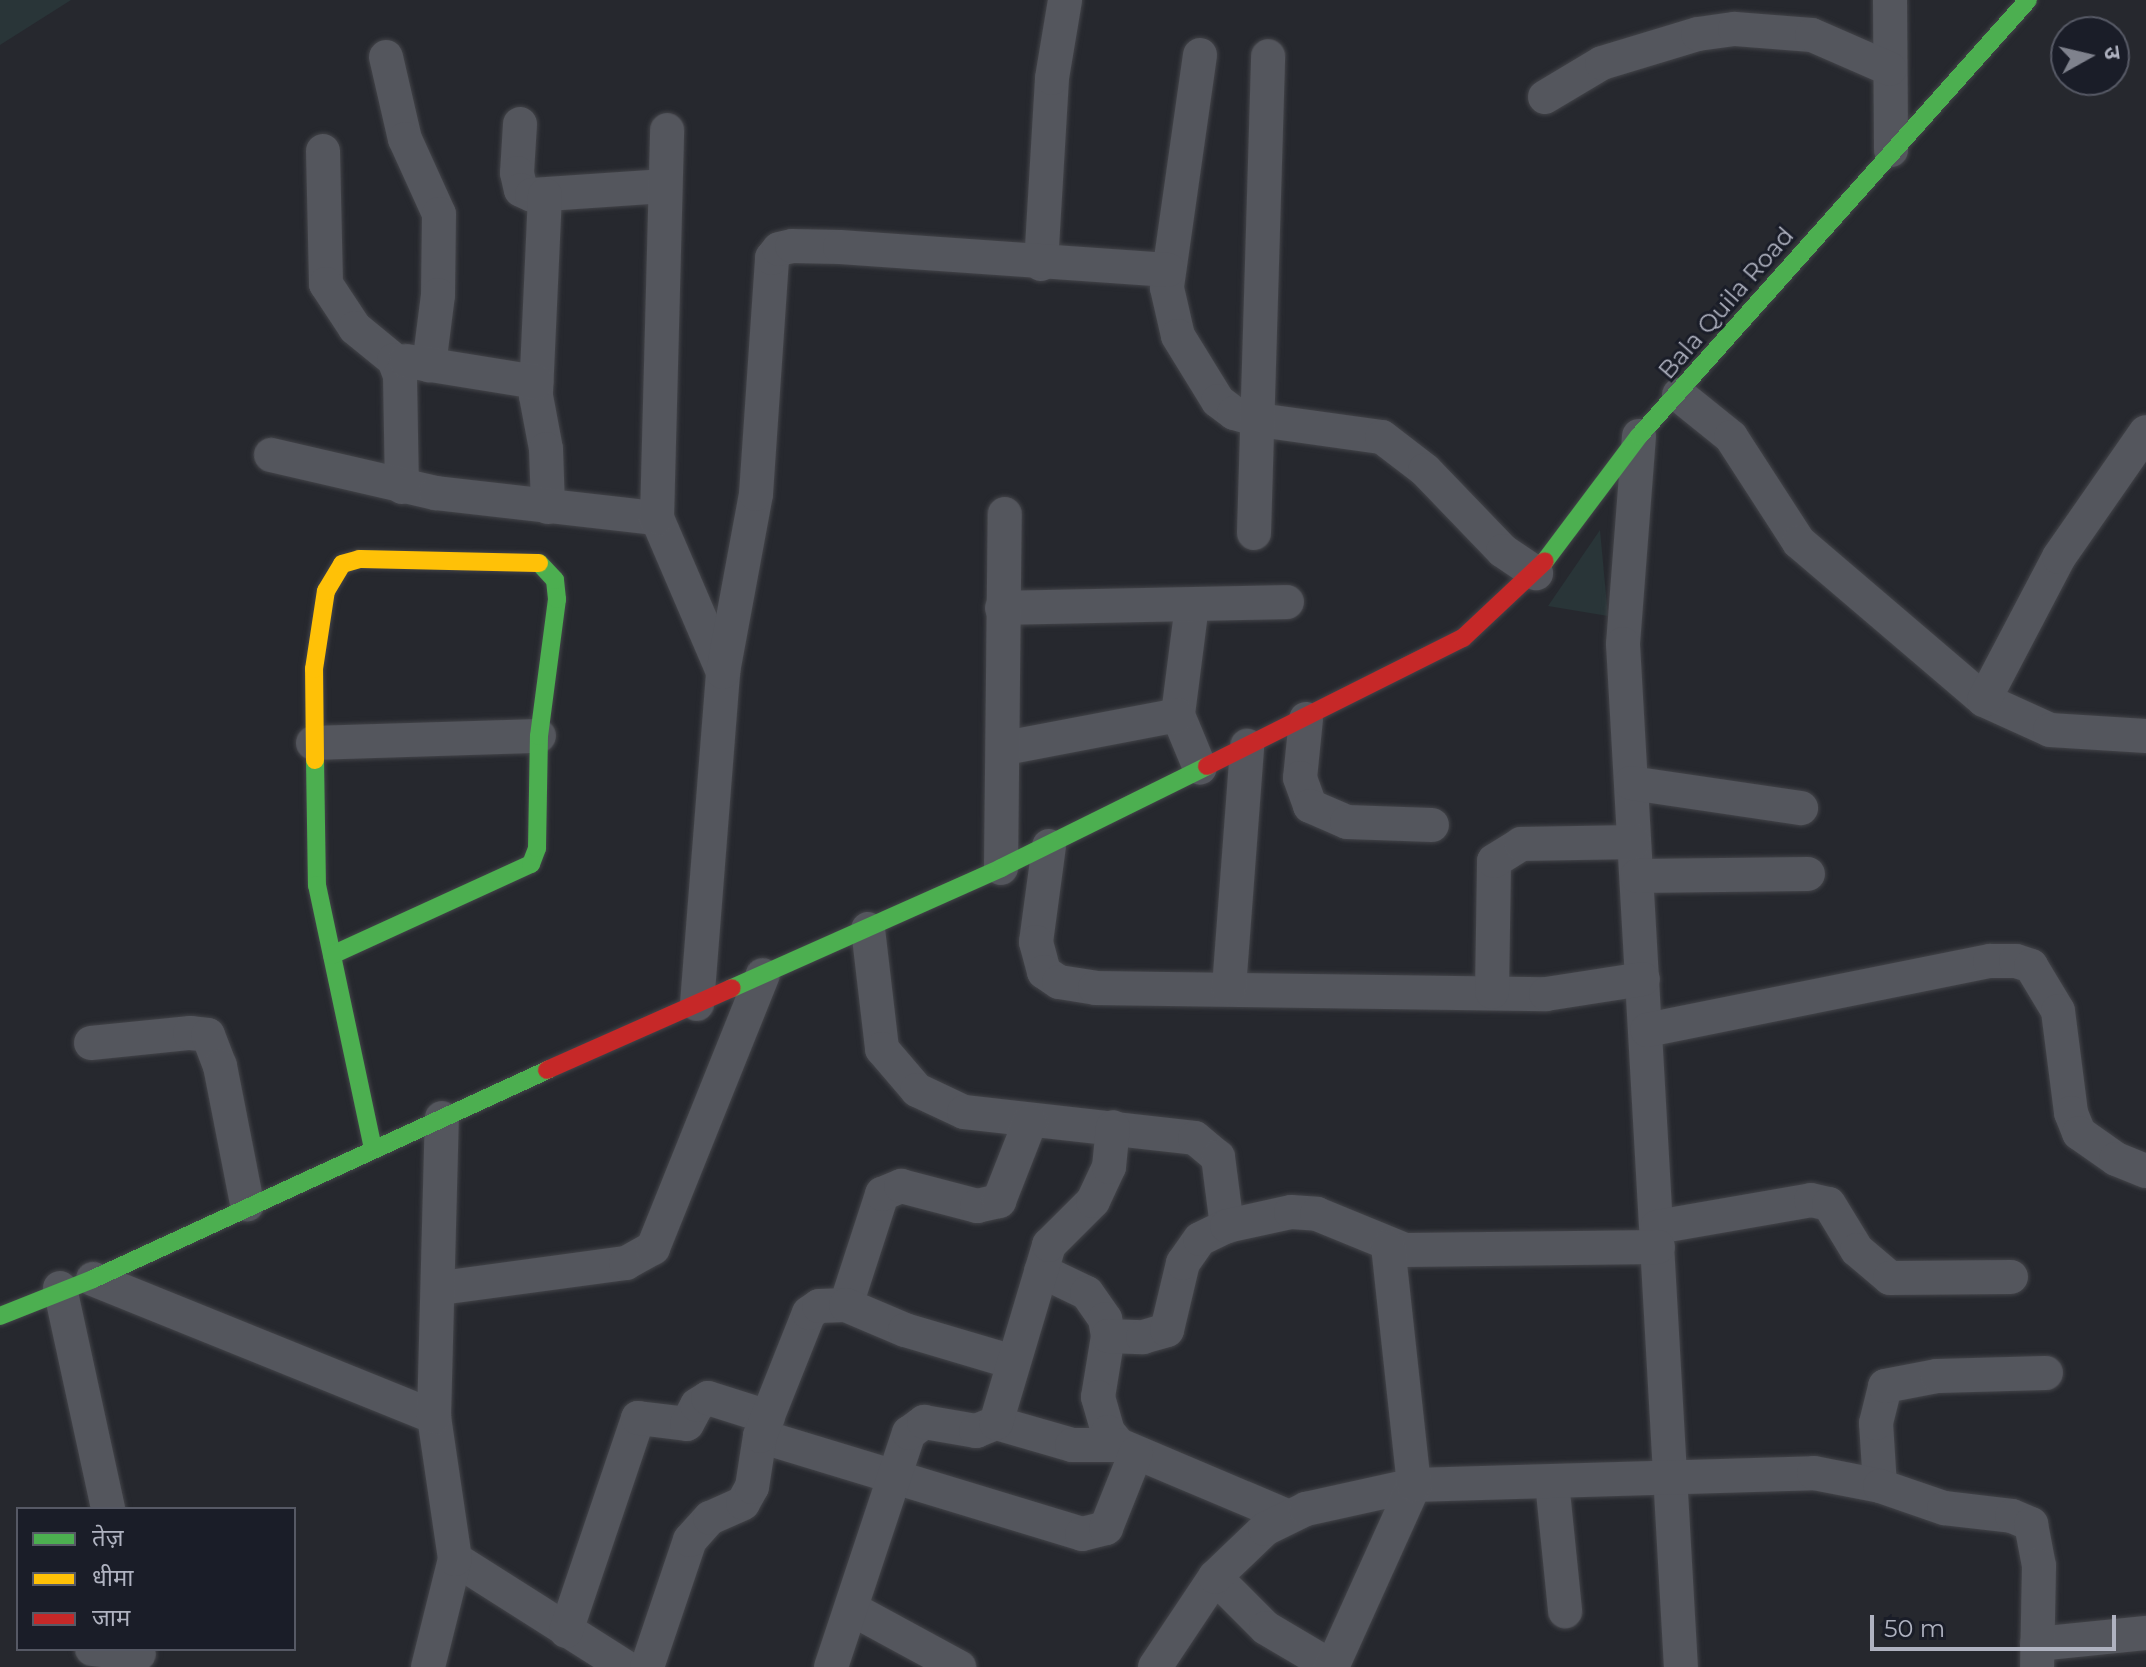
<!DOCTYPE html>
<meta charset="utf-8">
<style>
body{margin:0}
#map{position:relative;width:2146px;height:1667px;overflow:hidden;background:#26282e;font-family:Montserrat,"Noto Sans Devanagari",sans-serif}
div>[style]{position:absolute}
.green>*{inset:0;background:#293538}
.roads{filter:drop-shadow(0 0 2px #434449) drop-shadow(0 0 2px #434449)}
.street>*{height:34px;margin:-17px;padding:0 17px;transform-origin:17px;border-radius:17px;background:#54565d}
.fast>*{height:18px;margin:-9px;padding:0 9px;transform-origin:9px;border-radius:9px;background:#4caf50}
.slow>*{height:18px;margin:-9px;padding:0 9px;transform-origin:9px;border-radius:9px;background:#ffc107}
.jam>*{height:18px;margin:-9px;padding:0 9px;transform-origin:9px;border-radius:9px;background:#c62828}
span{translate:-50% -50%;white-space:nowrap;text-align:center;line-height:1.15;-webkit-text-stroke:6px #1a1d28;paint-order:stroke}
.street-label{font-size:24px;color:#afb2c0}
.legend{position:absolute;left:16px;top:1507px;width:280px;height:144px;box-sizing:border-box;background:#1a1d28;border:2px solid #565965;margin:0;padding:10px 14px;list-style:none;font-size:24px;color:#afb2c0}
.legend li{display:flex;align-items:center;gap:16px;height:40px}
.legend b{width:40px;border:2px solid #565965}
.north{position:absolute;left:2050px;top:16px;width:80px;height:80px;box-sizing:border-box;background:#1a1d28;border:2px solid #565965;border-radius:50%;rotate:82deg;font-size:22px;font-weight:700;line-height:32px;text-align:center;color:#afb2c0}
.north::after{content:'';display:block;margin:auto;width:28px;height:36px;background:#7f828d;clip-path:polygon(50% 0,100% 100%,50% 72%,0 100%)}
.scale{position:absolute;left:1870px;top:1615px;width:246px;height:36px;box-sizing:border-box;border:4px solid #afb2c0;border-top:0;padding-left:10px;font-size:24px;line-height:28px;white-space:nowrap;color:#afb2c0;-webkit-text-stroke:6px #1a1d28;paint-order:stroke}
</style>
<div id="map">
<div class="green">
<div style="clip-path:polygon(0 0,71px 0,0 45px)"></div>
<div style="clip-path:polygon(1600px 530px,1608px 616px,1548px 606px)"></div>
</div>
<div class="roads">
<div class="street">
<div style="left:1890px;top:0;width:150px;rotate:89.6deg"></div>
<div style="left:1200px;top:55px;width:235px;rotate:98.1deg"></div>
<div style="left:1167px;top:288px;width:49px;rotate:77.1deg"></div>
<div style="left:1178px;top:336px;width:76px;rotate:58.4deg"></div>
<div style="left:1218px;top:401px;width:20px;rotate:37deg"></div>
<div style="left:1234px;top:413px;width:26px;rotate:16deg"></div>
<div style="left:1259px;top:420px;width:124px;rotate:7.9deg"></div>
<div style="left:1382px;top:437px;width:54px;rotate:37.5deg"></div>
<div style="left:1425px;top:470px;width:112px;rotate:46.1deg"></div>
<div style="left:1503px;top:551px;width:40px;rotate:34deg"></div>
<div style="left:386px;top:57px;width:84px;rotate:77deg"></div>
<div style="left:405px;top:139px;width:82px;rotate:65.6deg"></div>
<div style="left:439px;top:214px;width:81px;rotate:90.7deg"></div>
<div style="left:438px;top:295px;width:71px;rotate:97.3deg"></div>
<div style="left:1545px;top:97px;width:66px;rotate:-30.8deg"></div>
<div style="left:1602px;top:63px;width:100px;rotate:-16.8deg"></div>
<div style="left:1698px;top:34px;width:37px;rotate:-8deg"></div>
<div style="left:1735px;top:29px;width:77px;rotate:4.5deg"></div>
<div style="left:1812px;top:35px;width:85px;rotate:23.6deg"></div>
<div style="left:520px;top:124px;width:49px;rotate:93.5deg"></div>
<div style="left:517px;top:173px;width:17px;rotate:77deg"></div>
<div style="left:521px;top:190px;width:12px;rotate:24deg"></div>
<div style="left:532px;top:195px;width:133px;rotate:-3.9deg"></div>
<div style="left:323px;top:151px;width:133px;rotate:88.7deg"></div>
<div style="left:326px;top:284px;width:53px;rotate:56.6deg"></div>
<div style="left:355px;top:328px;width:50px;rotate:39.4deg"></div>
<div style="left:394px;top:360px;width:17px;rotate:69deg"></div>
<div style="left:400px;top:376px;width:111px;rotate:89deg"></div>
<div style="left:545px;top:195px;width:201px;rotate:92.6deg"></div>
<div style="left:536px;top:396px;width:54px;rotate:79.3deg"></div>
<div style="left:546px;top:449px;width:58px;rotate:88deg"></div>
<div style="left:1041px;top:264px;width:186px;rotate:-86.6deg"></div>
<div style="left:1052px;top:78px;width:79px;rotate:-80.5deg"></div>
<div style="left:406px;top:361px;width:132px;rotate:9.2deg"></div>
<div style="left:1679px;top:395px;width:67px;rotate:38.9deg"></div>
<div style="left:1731px;top:437px;width:125px;rotate:57.1deg"></div>
<div style="left:1799px;top:542px;width:243px;rotate:40.5deg"></div>
<div style="left:1984px;top:700px;width:72px;rotate:24.4deg"></div>
<div style="left:2050px;top:730px;width:96px;rotate:3.6deg"></div>
<div style="left:1639px;top:436px;width:209px;rotate:94.4deg"></div>
<div style="left:1623px;top:644px;width:1025px;rotate:86.76deg"></div>
<div style="left:271px;top:455px;width:169px;rotate:13deg"></div>
<div style="left:436px;top:493px;width:222px;rotate:6.5deg"></div>
<div style="left:657px;top:518px;width:168px;rotate:66.8deg"></div>
<div style="left:657px;top:518px;width:388px;rotate:-88.5deg"></div>
<div style="left:1254px;top:533px;width:477px;rotate:-88.3deg"></div>
<div style="left:1192px;top:605px;width:111px;rotate:97.3deg"></div>
<div style="left:1178px;top:715px;width:57px;rotate:67.5deg"></div>
<div style="left:1002px;top:608px;width:285px;rotate:-1.2deg"></div>
<div style="left:1984px;top:700px;width:161px;rotate:-62.3deg"></div>
<div style="left:2059px;top:557px;width:152px;rotate:-55.2deg"></div>
<div style="left:1306px;top:719px;width:59px;rotate:95.8deg"></div>
<div style="left:1300px;top:778px;width:30px;rotate:70deg"></div>
<div style="left:1310px;top:806px;width:40px;rotate:23.4deg"></div>
<div style="left:1347px;top:822px;width:85px;rotate:2deg"></div>
<div style="left:313px;top:743px;width:226px;rotate:-1.8deg"></div>
<div style="left:1005px;top:748px;width:176px;rotate:-10.8deg"></div>
<div style="left:1631px;top:783px;width:172px;rotate:8.4deg"></div>
<div style="left:1049px;top:846px;width:97px;rotate:97.7deg"></div>
<div style="left:1036px;top:942px;width:31px;rotate:75deg"></div>
<div style="left:1044px;top:972px;width:18px;rotate:34deg"></div>
<div style="left:1059px;top:982px;width:36px;rotate:9deg"></div>
<div style="left:1095px;top:988px;width:451px;rotate:0.8deg"></div>
<div style="left:1546px;top:994px;width:98px;rotate:-8.8deg"></div>
<div style="left:1001px;top:868px;width:354px;rotate:-89.4deg"></div>
<div style="left:1637px;top:876px;width:171px;rotate:-0.7deg"></div>
<div style="left:868px;top:929px;width:121px;rotate:83.3deg"></div>
<div style="left:882px;top:1049px;width:54px;rotate:49.5deg"></div>
<div style="left:917px;top:1090px;width:52px;rotate:25.1deg"></div>
<div style="left:964px;top:1112px;width:232px;rotate:6.4deg"></div>
<div style="left:1195px;top:1138px;width:30px;rotate:40deg"></div>
<div style="left:1218px;top:1157px;width:70px;rotate:82.6deg"></div>
<div style="left:1229px;top:988px;width:243px;rotate:-85.7deg"></div>
<div style="left:1492px;top:992px;width:131px;rotate:-89.1deg"></div>
<div style="left:1494px;top:861px;width:32px;rotate:-32deg"></div>
<div style="left:1521px;top:844px;width:113px;rotate:-1deg"></div>
<div style="left:697px;top:1004px;width:333px;rotate:-85.5deg"></div>
<div style="left:723px;top:672px;width:181px;rotate:-79.5deg"></div>
<div style="left:756px;top:494px;width:237px;rotate:-86.1deg"></div>
<div style="left:772px;top:258px;width:11px;rotate:-52deg"></div>
<div style="left:779px;top:249px;width:13px;rotate:-13deg"></div>
<div style="left:792px;top:246px;width:48px;rotate:1.2deg"></div>
<div style="left:840px;top:247px;width:329px;rotate:4deg"></div>
<div style="left:1647px;top:1030px;width:350px;rotate:-11.4deg"></div>
<div style="left:1990px;top:961px;width:26px"></div>
<div style="left:2016px;top:961px;width:16px;rotate:18deg"></div>
<div style="left:2031px;top:966px;width:52px;rotate:59deg"></div>
<div style="left:2058px;top:1011px;width:103px;rotate:82.7deg"></div>
<div style="left:2071px;top:1113px;width:22px;rotate:68deg"></div>
<div style="left:2079px;top:1133px;width:45px;rotate:35.1deg"></div>
<div style="left:2116px;top:1159px;width:32px;rotate:22deg"></div>
<div style="left:91px;top:1043px;width:100px;rotate:-5.8deg"></div>
<div style="left:190px;top:1033px;width:18px;rotate:6deg"></div>
<div style="left:208px;top:1035px;width:33px;rotate:69deg"></div>
<div style="left:220px;top:1066px;width:141px;rotate:78.9deg"></div>
<div style="left:1657px;top:1227px;width:156px;rotate:-9.9deg"></div>
<div style="left:1811px;top:1200px;width:18px;rotate:13deg"></div>
<div style="left:1829px;top:1204px;width:54px;rotate:58.7deg"></div>
<div style="left:1857px;top:1250px;width:43px;rotate:40.3deg"></div>
<div style="left:1890px;top:1278px;width:121px;rotate:-0.5deg"></div>
<div style="left:1041px;top:1271px;width:51px;rotate:25.6deg"></div>
<div style="left:1087px;top:1293px;width:32px;rotate:55deg"></div>
<div style="left:1105px;top:1319px;width:17px;rotate:80deg"></div>
<div style="left:1108px;top:1336px;width:62px;rotate:99.3deg"></div>
<div style="left:1098px;top:1397px;width:36px;rotate:74deg"></div>
<div style="left:1108px;top:1432px;width:17px;rotate:50deg"></div>
<div style="left:1119px;top:1445px;width:182px;rotate:22.9deg"></div>
<div style="left:93px;top:1279px;width:368px;rotate:22deg"></div>
<div style="left:60px;top:1288px;width:226px;rotate:77.7deg"></div>
<div style="left:441px;top:1288px;width:187px;rotate:-7.7deg"></div>
<div style="left:626px;top:1263px;width:31px;rotate:-29deg"></div>
<div style="left:653px;top:1248px;width:294px;rotate:-68.1deg"></div>
<div style="left:846px;top:1305px;width:117px;rotate:-72deg"></div>
<div style="left:882px;top:1194px;width:21px;rotate:-23deg"></div>
<div style="left:901px;top:1186px;width:79px;rotate:14.7deg"></div>
<div style="left:977px;top:1206px;width:23px;rotate:-13deg"></div>
<div style="left:999px;top:1201px;width:85px;rotate:-68.6deg"></div>
<div style="left:1108px;top:1336px;width:35px;rotate:2deg"></div>
<div style="left:1143px;top:1337px;width:25px;rotate:-16deg"></div>
<div style="left:1167px;top:1330px;width:69px;rotate:-76.6deg"></div>
<div style="left:1183px;top:1263px;width:29px;rotate:-55deg"></div>
<div style="left:1200px;top:1239px;width:30px;rotate:-26deg"></div>
<div style="left:1227px;top:1226px;width:66px;rotate:-12.3deg"></div>
<div style="left:1291px;top:1212px;width:26px;rotate:4deg"></div>
<div style="left:1317px;top:1214px;width:95px;rotate:22.2deg"></div>
<div style="left:1405px;top:1250px;width:253px;rotate:-0.7deg"></div>
<div style="left:996px;top:1423px;width:79px;rotate:16.1deg"></div>
<div style="left:1072px;top:1445px;width:47px"></div>
<div style="left:760px;top:1436px;width:337px;rotate:16.9deg"></div>
<div style="left:1082px;top:1534px;width:25px;rotate:-14deg"></div>
<div style="left:1106px;top:1528px;width:81px;rotate:-68.2deg"></div>
<div style="left:1552px;top:1482px;width:130px;rotate:84.2deg"></div>
<div style="left:1880px;top:1486px;width:63px;rotate:-93.6deg"></div>
<div style="left:1876px;top:1423px;width:38px;rotate:-76deg"></div>
<div style="left:1885px;top:1386px;width:53px;rotate:-10.9deg"></div>
<div style="left:1937px;top:1376px;width:109px;rotate:-1.6deg"></div>
<div style="left:455px;top:1559px;width:201px;rotate:32.4deg"></div>
<div style="left:1215px;top:1577px;width:72px;rotate:45deg"></div>
<div style="left:1266px;top:1628px;width:77px;rotate:30.6deg"></div>
<div style="left:852px;top:1609px;width:122px;rotate:28.5deg"></div>
<div style="left:566px;top:1631px;width:225px;rotate:-71.3deg"></div>
<div style="left:638px;top:1418px;width:49px;rotate:7deg"></div>
<div style="left:687px;top:1424px;width:21px;rotate:-62deg"></div>
<div style="left:697px;top:1405px;width:13px;rotate:-32deg"></div>
<div style="left:708px;top:1398px;width:63px;rotate:17.6deg"></div>
<div style="left:2037px;top:1644px;width:110px;rotate:-5.8deg"></div>
<div style="left:92px;top:1649px;width:47px;rotate:6.1deg"></div>
<div style="left:428px;top:1667px;width:111px;rotate:-76deg"></div>
<div style="left:455px;top:1559px;width:144px;rotate:-98.4deg"></div>
<div style="left:434px;top:1417px;width:299px;rotate:-88.5deg"></div>
<div style="left:647px;top:1667px;width:134px;rotate:-71.3deg"></div>
<div style="left:690px;top:1540px;width:30px;rotate:-48deg"></div>
<div style="left:710px;top:1518px;width:36px;rotate:-24deg"></div>
<div style="left:743px;top:1503px;width:18px;rotate:-61deg"></div>
<div style="left:752px;top:1487px;width:52px;rotate:-81.1deg"></div>
<div style="left:760px;top:1436px;width:132px;rotate:-68.3deg"></div>
<div style="left:809px;top:1313px;width:12px;rotate:-35deg"></div>
<div style="left:819px;top:1306px;width:27px;rotate:-2deg"></div>
<div style="left:846px;top:1305px;width:64px;rotate:23deg"></div>
<div style="left:905px;top:1330px;width:113px;rotate:16.5deg"></div>
<div style="left:831px;top:1667px;width:247px;rotate:-71.6deg"></div>
<div style="left:909px;top:1433px;width:19px;rotate:-36deg"></div>
<div style="left:924px;top:1422px;width:53px;rotate:9.8deg"></div>
<div style="left:976px;top:1431px;width:22px;rotate:-22deg"></div>
<div style="left:996px;top:1423px;width:186px;rotate:-73.4deg"></div>
<div style="left:1049px;top:1245px;width:62px;rotate:-45deg"></div>
<div style="left:1093px;top:1201px;width:38px;rotate:-65deg"></div>
<div style="left:1109px;top:1167px;width:40px;rotate:-84.3deg"></div>
<div style="left:1155px;top:1667px;width:108px;rotate:-56.3deg"></div>
<div style="left:1215px;top:1577px;width:69px;rotate:-43.8deg"></div>
<div style="left:1265px;top:1529px;width:46px;rotate:-26deg"></div>
<div style="left:1306px;top:1509px;width:111px;rotate:-12.5deg"></div>
<div style="left:1414px;top:1485px;width:400px;rotate:-1.7deg"></div>
<div style="left:1814px;top:1473px;width:67px;rotate:11.1deg"></div>
<div style="left:1880px;top:1486px;width:68px;rotate:19deg"></div>
<div style="left:1944px;top:1508px;width:68px;rotate:6.7deg"></div>
<div style="left:2012px;top:1516px;width:21px;rotate:23deg"></div>
<div style="left:2031px;top:1524px;width:43px;rotate:79.2deg"></div>
<div style="left:2039px;top:1566px;width:101px;rotate:91.1deg"></div>
<div style="left:1332px;top:1667px;width:200px;rotate:-65.7deg"></div>
<div style="left:1414px;top:1485px;width:239px;rotate:-96.2deg"></div>
</div>
<div class="fast">
<div style="left:1545px;top:561px;width:156px;rotate:-53.1deg"></div>
<div style="left:1639px;top:436px;width:584px;rotate:-48.26deg"></div>
<div style="left:315px;top:760px;width:125px;rotate:89.1deg"></div>
<div style="left:317px;top:885px;width:270px;rotate:78deg"></div>
<div style="left:332px;top:955px;width:219px;rotate:-24.6deg"></div>
<div style="left:531px;top:864px;width:17px;rotate:-69deg"></div>
<div style="left:537px;top:848px;width:112px;rotate:-89deg"></div>
<div style="left:539px;top:736px;width:138px;rotate:-82.5deg"></div>
<div style="left:557px;top:599px;width:19px;rotate:-96deg"></div>
<div style="left:555px;top:580px;width:23px;rotate:-133deg"></div>
<div style="left:732px;top:988px;width:295px;rotate:-24deg"></div>
<div style="left:1001px;top:868px;width:230px;rotate:-26.3deg"></div>
<div style="left:0;top:1316px;width:100px;rotate:-21.7deg"></div>
<div style="left:93px;top:1279px;width:500px;rotate:-24.7deg"></div>
</div>
<div class="slow">
<div style="left:315px;top:760px;width:91px;rotate:-90.6deg"></div>
<div style="left:314px;top:669px;width:79px;rotate:-81.3deg"></div>
<div style="left:326px;top:591px;width:31px;rotate:-59deg"></div>
<div style="left:342px;top:564px;width:18px;rotate:-16deg"></div>
<div style="left:359px;top:559px;width:180px;rotate:1.3deg"></div>
</div>
<div class="jam">
<div style="left:1207px;top:766px;width:286px;rotate:-26.6deg"></div>
<div style="left:1463px;top:638px;width:112px;rotate:-43.2deg"></div>
<div style="left:547px;top:1070px;width:202px;rotate:-23.9deg"></div>
</div>
</div>
<div class="street-label">
<span style="left:1726px;top:303px;rotate:-49deg">Bala Quila Road</span>
</div>
<ul class="legend">
<li><b style="height:10px;background:#4caf50"></b>तेज़</li>
<li><b style="height:10px;background:#ffc107"></b>धीमा</li>
<li><b style="height:10px;background:#c62828"></b>जाम</li>
</ul>
<div class="north">उ</div>
<div class="scale">50 m</div>
</div>
